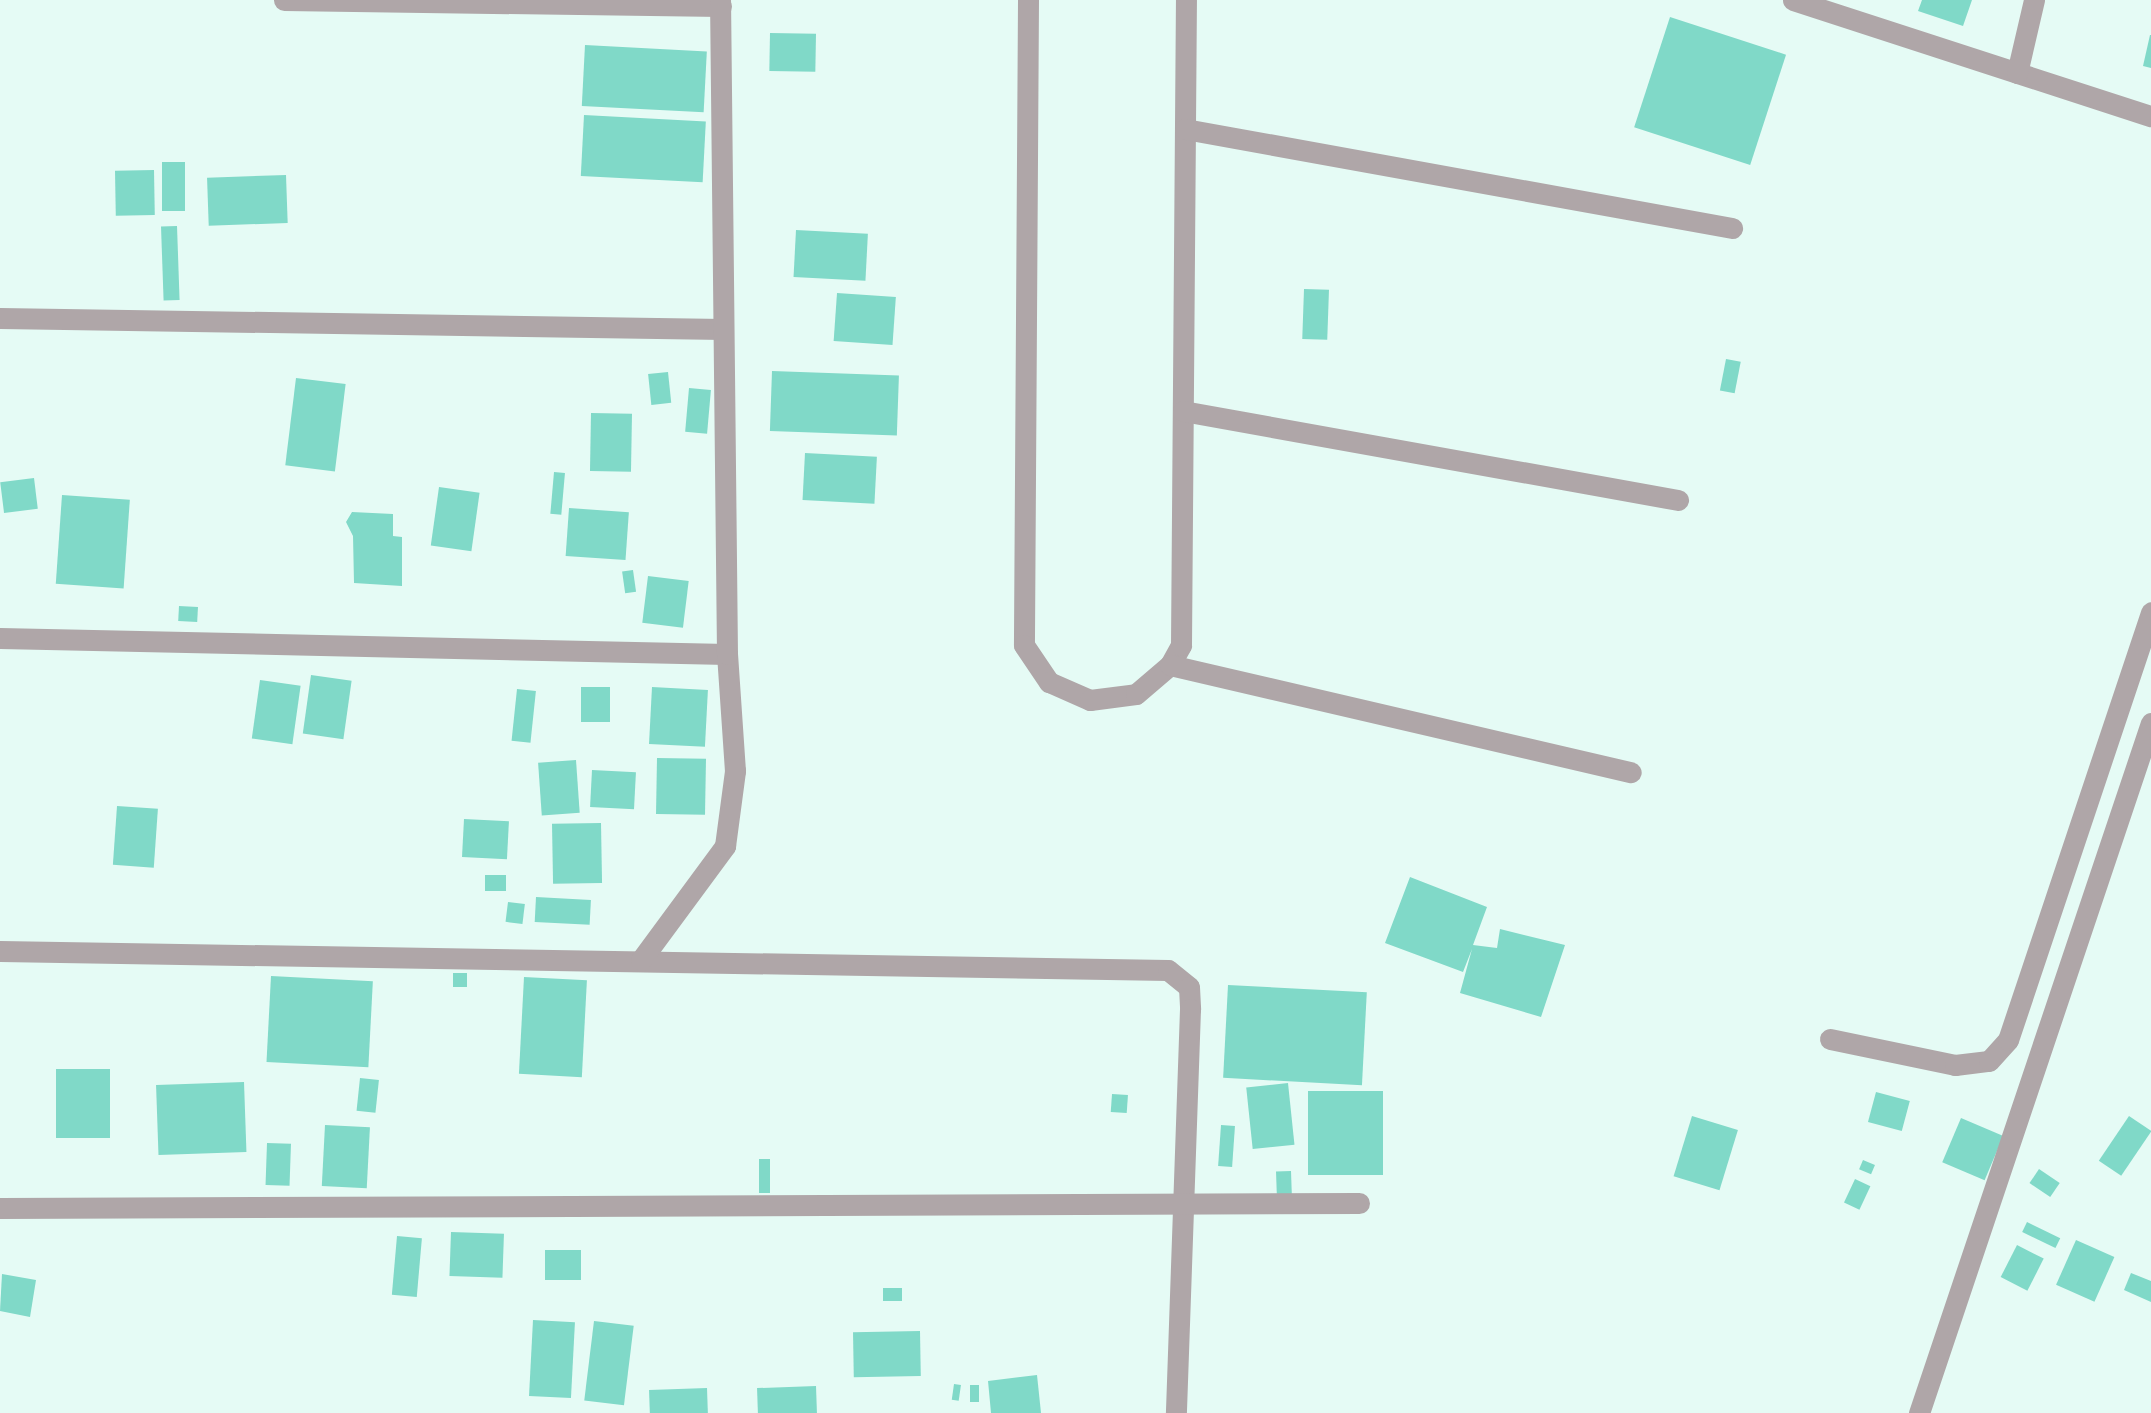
<!DOCTYPE html>
<style>
body{margin:0}
#map{position:relative;width:2151px;height:1413px;overflow:hidden;background:#e5fbf5;font-family:"Archivo Narrow",sans-serif}
div>[style]{position:absolute}
.building>*{inset:0;background:#80d9c8;transform-origin:0 0}
.minor>*{height:21px;margin:-10.5px;padding:0 10.5px;transform-origin:10.5px;border-radius:10.5px;background:#afa6a8}
span{translate:-50% -50%;white-space:nowrap;text-align:center;line-height:1.15;-webkit-text-stroke:7px #fff;paint-order:stroke}
</style>
<div id="map">
<div class="building">
<div style="clip-path:polygon(1922px 0,1972px 0,1963px 26px,1918px 11px)"></div>
<div style="left:1670px;top:17px;width:122px;height:116px;rotate:18deg"></div>
<div style="left:770px;top:33px;width:46px;height:38px;rotate:1deg"></div>
<div style="clip-path:polygon(2150px 35px,2151px 35px,2151px 68px,2143px 66px)"></div>
<div style="left:585px;top:45px;width:122px;height:61px;rotate:3deg"></div>
<div style="left:584px;top:115px;width:122px;height:61px;rotate:3deg"></div>
<div style="left:162px;top:162px;width:23px;height:49px"></div>
<div style="left:154px;top:170px;width:45px;height:39px;rotate:89deg"></div>
<div style="left:286px;top:175px;width:48px;height:79px;rotate:88deg"></div>
<div style="left:177px;top:226px;width:74px;height:16px;rotate:88deg"></div>
<div style="left:796px;top:230px;width:72px;height:47px;rotate:3deg"></div>
<div style="left:1304px;top:289px;width:25px;height:50px;rotate:2deg"></div>
<div style="left:837px;top:293px;width:59px;height:48px;rotate:4deg"></div>
<div style="left:1726px;top:359px;width:15px;height:32px;rotate:11deg"></div>
<div style="left:772px;top:371px;width:127px;height:60px;rotate:2deg"></div>
<div style="left:668px;top:372px;width:31px;height:20px;rotate:84deg"></div>
<div style="left:296px;top:378px;width:50px;height:88px;rotate:7deg"></div>
<div style="left:689px;top:388px;width:22px;height:44px;rotate:5deg"></div>
<div style="left:591px;top:413px;width:41px;height:58px;rotate:1deg"></div>
<div style="left:805px;top:453px;width:72px;height:47px;rotate:3deg"></div>
<div style="left:554px;top:472px;width:11px;height:42px;rotate:5deg"></div>
<div style="left:34px;top:478px;width:31px;height:34px;rotate:83deg"></div>
<div style="left:439px;top:487px;width:41px;height:59px;rotate:8deg"></div>
<div style="left:62px;top:495px;width:68px;height:89px;rotate:4deg"></div>
<div style="left:569px;top:508px;width:60px;height:48px;rotate:4deg"></div>
<div style="clip-path:polygon(352px 512px,393px 514px,393px 536px,402px 537px,402px 586px,354px 583px,353px 536px,346px 522px)"></div>
<div style="left:633px;top:570px;width:22px;height:11px;rotate:82deg"></div>
<div style="left:648px;top:576px;width:41px;height:47px;rotate:7deg"></div>
<div style="left:179px;top:606px;width:19px;height:15px;rotate:3deg"></div>
<div style="left:311px;top:675px;width:41px;height:59px;rotate:8deg"></div>
<div style="left:260px;top:680px;width:41px;height:59px;rotate:8deg"></div>
<div style="left:581px;top:687px;width:29px;height:35px"></div>
<div style="left:652px;top:687px;width:56px;height:57px;rotate:3deg"></div>
<div style="left:517px;top:689px;width:19px;height:52px;rotate:6deg"></div>
<div style="left:657px;top:758px;width:49px;height:56px;rotate:1deg"></div>
<div style="left:576px;top:760px;width:53px;height:38px;rotate:86deg"></div>
<div style="left:592px;top:770px;width:44px;height:37px;rotate:3deg"></div>
<div style="left:117px;top:806px;width:41px;height:59px;rotate:4deg"></div>
<div style="left:464px;top:819px;width:45px;height:38px;rotate:3deg"></div>
<div style="left:601px;top:823px;width:60px;height:49px;rotate:89deg"></div>
<div style="left:485px;top:875px;width:21px;height:16px"></div>
<div style="clip-path:polygon(1410px 877px,1487px 907px,1473px 945px,1497px 948px,1500px 929px,1565px 945px,1541px 1017px,1460px 993px,1472px 949px,1463px 972px,1385px 943px)"></div>
<div style="left:536px;top:897px;width:55px;height:25px;rotate:3deg"></div>
<div style="left:508px;top:902px;width:17px;height:20px;rotate:7deg"></div>
<div style="left:453px;top:973px;width:14px;height:14px"></div>
<div style="left:271px;top:976px;width:102px;height:86px;rotate:3deg"></div>
<div style="left:524px;top:977px;width:63px;height:97px;rotate:3deg"></div>
<div style="left:1228px;top:985px;width:139px;height:93px;rotate:3deg"></div>
<div style="left:56px;top:1069px;width:54px;height:69px"></div>
<div style="left:360px;top:1078px;width:19px;height:33px;rotate:6deg"></div>
<div style="left:244px;top:1082px;width:70px;height:88px;rotate:88deg"></div>
<div style="left:1288px;top:1083px;width:62px;height:42px;rotate:84deg"></div>
<div style="left:1308px;top:1091px;width:75px;height:84px"></div>
<div style="left:1876px;top:1092px;width:35px;height:31px;rotate:15deg"></div>
<div style="left:1112px;top:1094px;width:16px;height:18px;rotate:4deg"></div>
<div style="left:1692px;top:1116px;width:48px;height:63px;rotate:17deg"></div>
<div style="left:2129px;top:1116px;width:27px;height:54px;rotate:34deg"></div>
<div style="left:1961px;top:1118px;width:46px;height:48px;rotate:23deg"></div>
<div style="left:325px;top:1125px;width:45px;height:61px;rotate:3deg"></div>
<div style="left:1221px;top:1125px;width:14px;height:41px;rotate:4deg"></div>
<div style="left:267px;top:1143px;width:24px;height:42px;rotate:2deg"></div>
<div style="left:759px;top:1159px;width:11px;height:34px"></div>
<div style="left:1863px;top:1160px;width:13px;height:10px;rotate:23deg"></div>
<div style="left:2039px;top:1169px;width:25px;height:17px;rotate:34deg"></div>
<div style="left:1291px;top:1171px;width:27px;height:15px;rotate:88deg"></div>
<div style="left:1855px;top:1179px;width:17px;height:26px;rotate:25deg"></div>
<div style="left:2027px;top:1222px;width:37px;height:11px;rotate:26deg"></div>
<div style="left:451px;top:1232px;width:53px;height:44px;rotate:2deg"></div>
<div style="left:397px;top:1236px;width:25px;height:59px;rotate:5deg"></div>
<div style="left:2076px;top:1240px;width:42px;height:49px;rotate:24deg"></div>
<div style="left:2017px;top:1245px;width:30px;height:36px;rotate:27deg"></div>
<div style="left:545px;top:1250px;width:36px;height:30px"></div>
<div style="clip-path:polygon(2131px 1273px,2151px 1281px,2151px 1302px,2124px 1290px)"></div>
<div style="clip-path:polygon(2px 1274px,36px 1280px,30px 1317px,0 1311px)"></div>
<div style="left:883px;top:1288px;width:19px;height:13px"></div>
<div style="left:533px;top:1320px;width:42px;height:76px;rotate:3deg"></div>
<div style="left:594px;top:1321px;width:40px;height:80px;rotate:7deg"></div>
<div style="left:920px;top:1331px;width:45px;height:67px;rotate:89deg"></div>
<div style="clip-path:polygon(1037px 1375px,1041px 1413px,991px 1413px,988px 1381px)"></div>
<div style="left:954px;top:1384px;width:7px;height:16px;rotate:8deg"></div>
<div style="left:979px;top:1385px;width:17px;height:9px;rotate:90deg"></div>
<div style="left:816px;top:1386px;width:27px;height:59px;rotate:88deg"></div>
<div style="left:707px;top:1388px;width:25px;height:58px;rotate:88deg"></div>
</div>
<div class="minor">
<div style="left:284px;top:0;width:437px;rotate:0.8deg"></div>
<div style="left:1028px;top:0;width:645px;rotate:90.36deg"></div>
<div style="left:1024px;top:645px;width:45px;rotate:56deg"></div>
<div style="left:1049px;top:682px;width:45px;rotate:23.7deg"></div>
<div style="left:1090px;top:700px;width:46px;rotate:-7.4deg"></div>
<div style="left:1136px;top:694px;width:45px;rotate:-40.5deg"></div>
<div style="left:1170px;top:665px;width:23px;rotate:-61deg"></div>
<div style="left:1181px;top:645px;width:645px;rotate:-89.56deg"></div>
<div style="left:1793px;top:0;width:376px;rotate:18deg"></div>
<div style="left:2017px;top:73px;width:75px;rotate:-76.9deg"></div>
<div style="left:1185px;top:129px;width:556px;rotate:10.26deg"></div>
<div style="left:0;top:318px;width:723px;rotate:0.87deg"></div>
<div style="left:1183px;top:411px;width:503px;rotate:10.19deg"></div>
<div style="left:0;top:638px;width:727px;rotate:1.26deg"></div>
<div style="left:1170px;top:665px;width:473px;rotate:13.1deg"></div>
<div style="left:0;top:951px;width:1168px;rotate:0.93deg"></div>
<div style="left:1168px;top:970px;width:27px;rotate:39deg"></div>
<div style="left:1189px;top:987px;width:22px;rotate:87deg"></div>
<div style="left:1190px;top:1009px;width:404px;rotate:92deg"></div>
<div style="left:641px;top:960px;width:142px;rotate:-53.6deg"></div>
<div style="left:725px;top:846px;width:76px;rotate:-82.4deg"></div>
<div style="left:735px;top:771px;width:117px;rotate:-93.9deg"></div>
<div style="left:727px;top:654px;width:654px;rotate:-90.61deg"></div>
<div style="left:1830px;top:1039px;width:128px;rotate:11.7deg"></div>
<div style="left:1955px;top:1065px;width:34px;rotate:-7deg"></div>
<div style="left:1989px;top:1061px;width:28px;rotate:-48deg"></div>
<div style="left:2008px;top:1040px;width:451px;rotate:-71.5deg"></div>
<div style="left:0;top:1208px;width:1359px;rotate:-0.21deg"></div>
<div style="left:1919px;top:1413px;width:728px;rotate:-71.42deg"></div>
</div>
</div>
